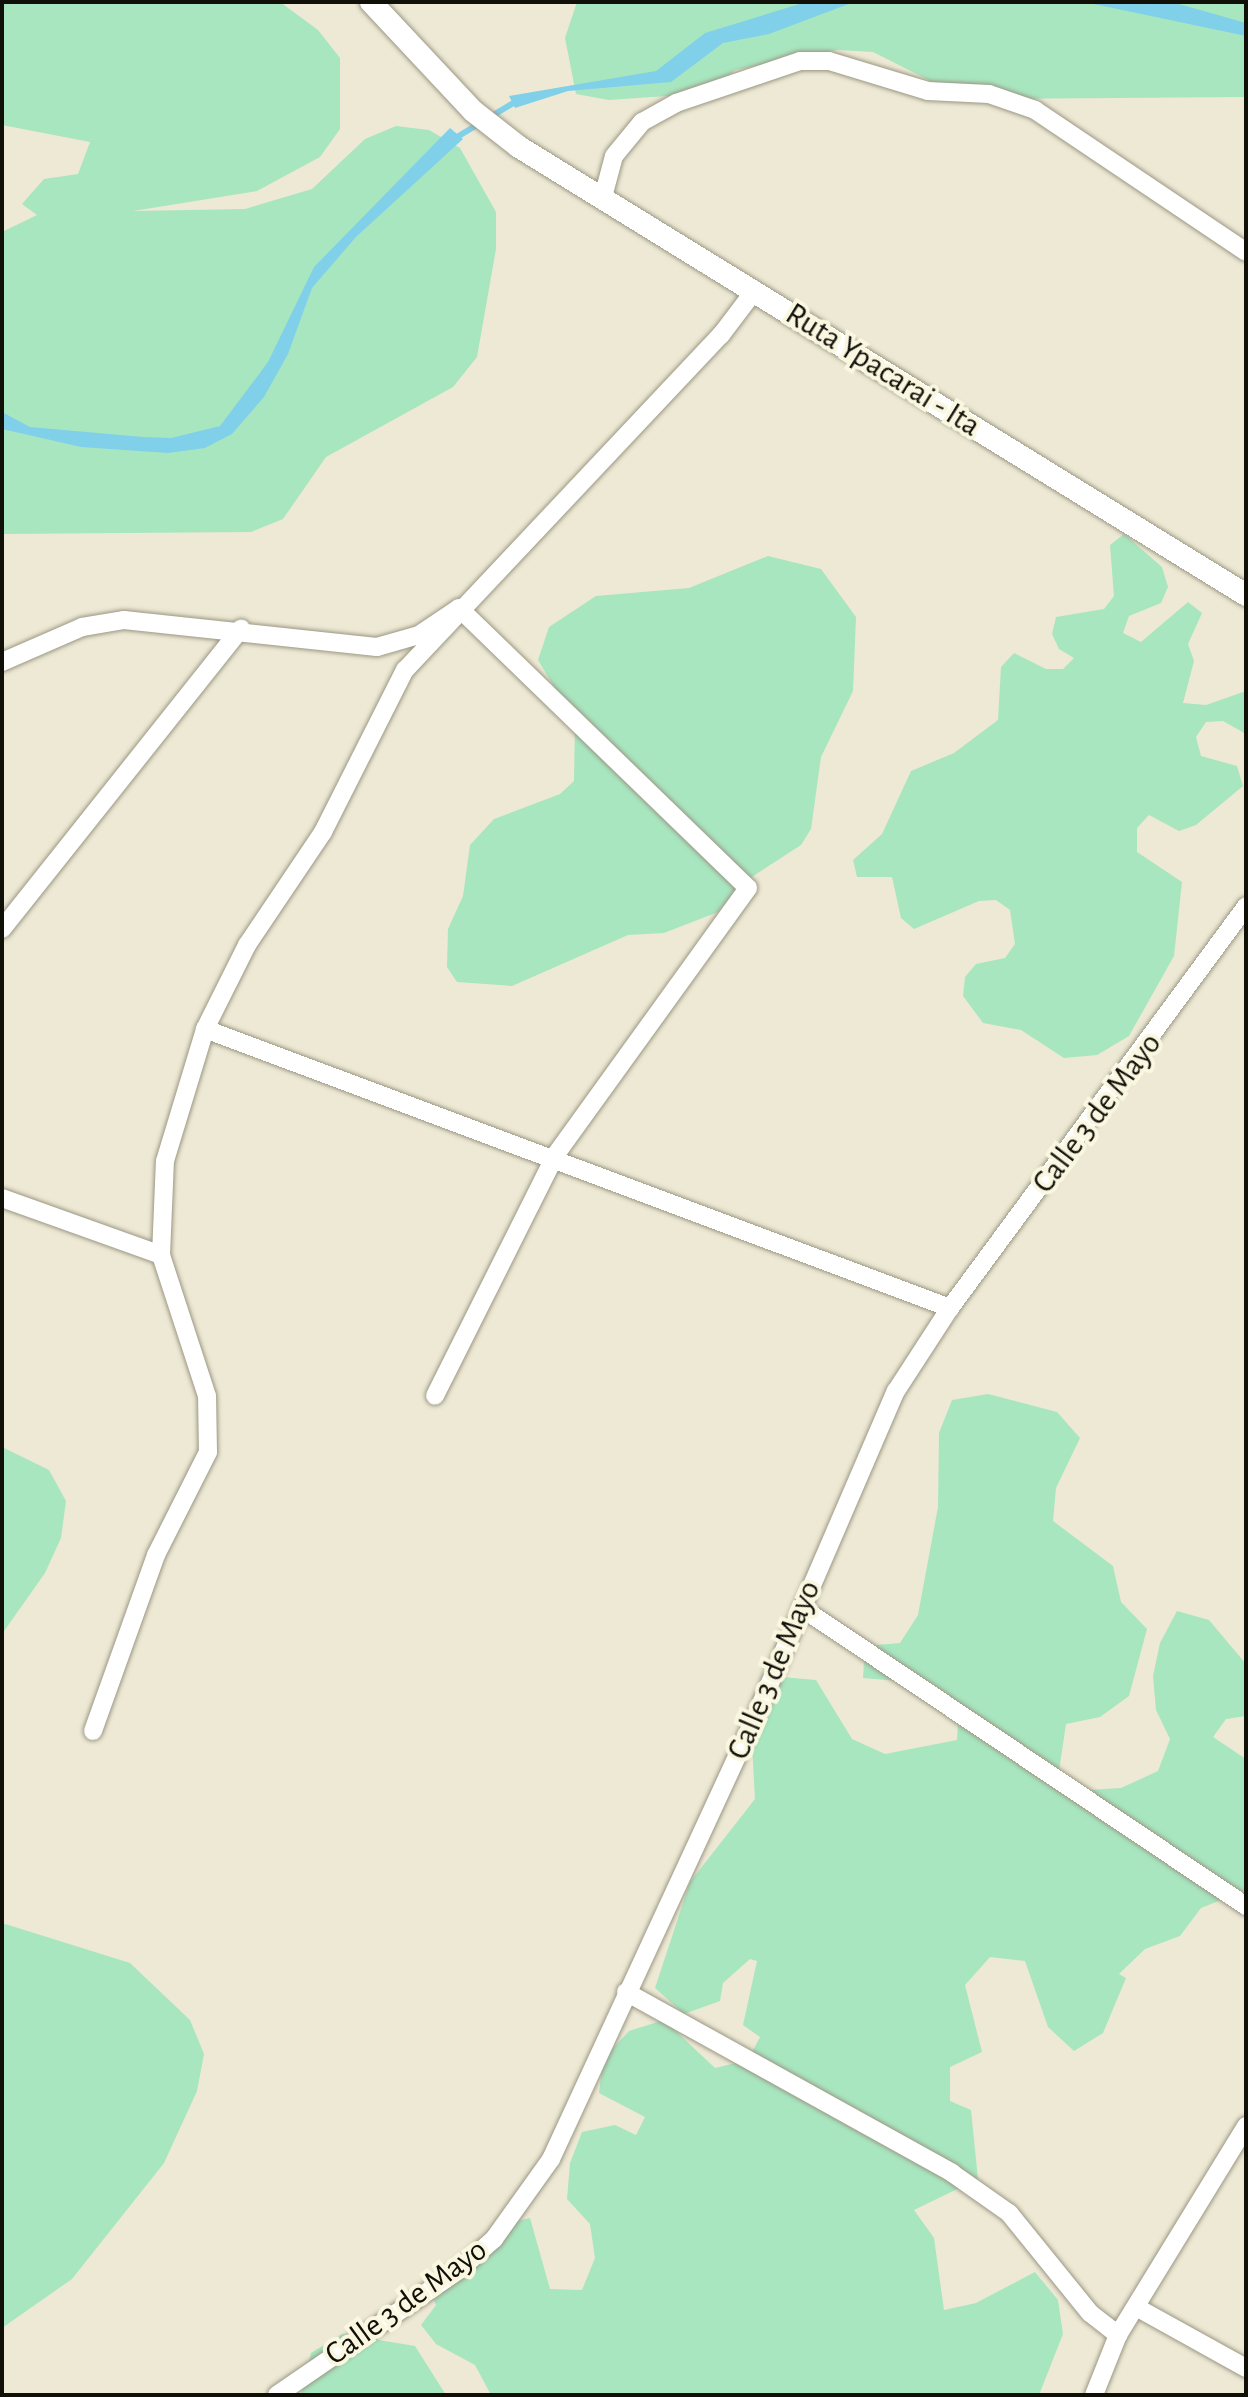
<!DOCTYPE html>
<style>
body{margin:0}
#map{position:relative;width:1248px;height:2397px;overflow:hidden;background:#ede9d4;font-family:"Alegreya Sans",sans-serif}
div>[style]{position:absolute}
.green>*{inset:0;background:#a8e6c0}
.water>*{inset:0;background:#80d0e9}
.stream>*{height:6px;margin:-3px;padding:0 3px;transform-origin:3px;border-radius:3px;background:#80d0e9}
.roads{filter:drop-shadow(0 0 2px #9b9784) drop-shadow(0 0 2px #9b9784)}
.minor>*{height:18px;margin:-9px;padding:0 9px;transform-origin:9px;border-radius:9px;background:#fff}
.tertiary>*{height:22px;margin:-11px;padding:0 11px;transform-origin:11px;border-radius:11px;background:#fff}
span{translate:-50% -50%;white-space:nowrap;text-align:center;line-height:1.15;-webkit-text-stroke:8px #faf7e1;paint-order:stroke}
.street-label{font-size:32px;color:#100f08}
.frame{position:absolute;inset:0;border:4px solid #100f08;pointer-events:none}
</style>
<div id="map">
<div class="green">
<div style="clip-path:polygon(2px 2px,280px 2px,318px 30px,340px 58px,340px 129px,320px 157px,257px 191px,133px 211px,245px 209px,312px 189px,365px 139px,396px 126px,429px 130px,460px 148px,496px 212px,496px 249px,477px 357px,453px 387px,326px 457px,283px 519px,251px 532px,2px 534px,2px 232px,37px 215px,22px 204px,44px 179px,78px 174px,90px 142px,2px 125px)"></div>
<div style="clip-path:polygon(577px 2px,1246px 2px,1246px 97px,966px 99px,873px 52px,838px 50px,735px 70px,711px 93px,609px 100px,576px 94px,565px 38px)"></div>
<div style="clip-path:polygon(1124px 534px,1162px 567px,1168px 587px,1161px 603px,1129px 616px,1123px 633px,1141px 642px,1188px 602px,1202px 613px,1188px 644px,1194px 661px,1183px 703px,1206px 705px,1246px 691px,1246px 734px,1223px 721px,1206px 722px,1196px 737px,1201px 756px,1237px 766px,1243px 786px,1196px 825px,1179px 831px,1149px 815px,1137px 828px,1137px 852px,1182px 882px,1174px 956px,1129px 1036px,1097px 1055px,1064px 1058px,1021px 1030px,983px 1023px,963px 996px,965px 977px,976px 964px,1005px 958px,1015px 944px,1010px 910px,996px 900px,979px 901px,914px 929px,901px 918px,892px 877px,857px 877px,853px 860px,882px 834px,911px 771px,954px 753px,998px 720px,1001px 667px,1014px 653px,1046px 669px,1063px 669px,1074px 658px,1059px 649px,1052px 634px,1056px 617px,1104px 609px,1114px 596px,1110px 545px)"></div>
<div style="clip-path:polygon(768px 556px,821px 569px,856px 617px,853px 691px,821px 757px,811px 829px,801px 845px,741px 884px,718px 912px,664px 933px,628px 935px,512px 986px,457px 982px,447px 967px,448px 929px,463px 896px,470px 845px,494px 819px,560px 794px,574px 781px,575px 722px,538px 660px,549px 627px,596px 596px,689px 588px)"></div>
<div style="clip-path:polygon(988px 1394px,1057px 1412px,1080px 1438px,1056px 1488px,1053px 1521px,1113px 1566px,1121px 1602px,1147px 1629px,1129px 1696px,1100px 1717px,1066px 1724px,1059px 1771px,1087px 1790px,1121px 1788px,1158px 1771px,1170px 1739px,1156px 1710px,1153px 1676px,1160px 1643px,1177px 1611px,1209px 1620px,1246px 1664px,1246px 1716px,1226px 1719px,1213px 1737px,1246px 1759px,1246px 1890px,1201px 1908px,1180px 1936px,1145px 1949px,1119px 1974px,1126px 1978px,1103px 2033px,1074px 2051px,1048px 2027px,1025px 1961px,990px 1957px,965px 1985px,982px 2052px,950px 2067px,950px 2101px,971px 2110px,978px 2179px,914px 2210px,934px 2238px,944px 2310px,976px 2303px,1035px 2272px,1058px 2300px,1063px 2334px,1039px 2395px,491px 2395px,475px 2365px,436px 2344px,421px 2325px,436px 2305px,431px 2294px,496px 2226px,530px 2218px,550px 2289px,582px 2290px,595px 2258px,590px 2224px,567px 2199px,570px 2163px,582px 2132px,615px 2125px,636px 2135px,645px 2117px,599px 2093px,603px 2059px,629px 2031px,664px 2020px,715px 2068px,748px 2060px,760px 2037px,743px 2025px,757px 1961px,750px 1959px,723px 1983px,720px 2001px,684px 2014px,655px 1988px,690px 1882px,755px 1799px,751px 1727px,782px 1677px,816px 1680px,852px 1739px,885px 1754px,957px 1740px,959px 1706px,933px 1684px,863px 1678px,865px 1646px,900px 1643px,918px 1615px,938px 1507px,939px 1433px,952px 1400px)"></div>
<div style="clip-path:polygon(2px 1447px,49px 1470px,66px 1501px,61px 1538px,45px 1573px,2px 1634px)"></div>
<div style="clip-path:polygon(2px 1923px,130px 1963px,190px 2020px,204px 2054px,197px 2091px,164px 2163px,72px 2279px,2px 2328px)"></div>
<div style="clip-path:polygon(342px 2334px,415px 2346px,446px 2395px,301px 2395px,311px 2353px)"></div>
</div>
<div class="water">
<div style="clip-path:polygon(806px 2px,854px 2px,769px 34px,723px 43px,671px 82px,568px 91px,515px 108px,509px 96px,656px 71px,705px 33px)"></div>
<div style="clip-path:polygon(1084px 2px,1172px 2px,1246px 23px,1246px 36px)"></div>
<div style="clip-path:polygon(450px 128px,463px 139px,356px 237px,312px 288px,288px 354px,264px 397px,232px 434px,205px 448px,168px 453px,81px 447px,2px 429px,2px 412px,30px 427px,143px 437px,171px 438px,220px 426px,268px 362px,314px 267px)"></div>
</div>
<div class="stream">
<div style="left:490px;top:117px;width:33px;rotate:-31deg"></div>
<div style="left:452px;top:140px;width:33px;rotate:-31deg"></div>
</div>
<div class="roads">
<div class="minor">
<div style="left:603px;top:197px;width:42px;rotate:-75deg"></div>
<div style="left:614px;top:156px;width:44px;rotate:-50.5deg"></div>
<div style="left:642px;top:122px;width:39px;rotate:-29deg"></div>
<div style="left:676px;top:103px;width:131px;rotate:-18.7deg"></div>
<div style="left:800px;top:61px;width:29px"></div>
<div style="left:829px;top:61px;width:103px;rotate:16.9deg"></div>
<div style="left:928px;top:91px;width:61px;rotate:2.8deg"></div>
<div style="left:989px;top:94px;width:49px;rotate:19.2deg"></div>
<div style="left:1035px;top:110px;width:254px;rotate:33.9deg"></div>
<div style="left:2px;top:662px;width:87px;rotate:-23.6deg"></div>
<div style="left:82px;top:627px;width:43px;rotate:-9.5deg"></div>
<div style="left:124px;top:620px;width:254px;rotate:6.1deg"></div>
<div style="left:377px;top:647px;width:44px;rotate:-15.9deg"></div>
<div style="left:419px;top:635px;width:48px;rotate:-34deg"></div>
<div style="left:459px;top:608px;width:402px;rotate:44.1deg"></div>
<div style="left:748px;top:888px;width:330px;rotate:125.8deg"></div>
<div style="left:555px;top:1156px;width:268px;rotate:116.6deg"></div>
<div style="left:2px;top:929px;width:384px;rotate:-51.5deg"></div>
<div style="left:205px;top:1029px;width:796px;rotate:20.53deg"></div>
<div style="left:2px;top:1198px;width:169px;rotate:19.7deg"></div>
<div style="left:802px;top:1608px;width:535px;rotate:33.87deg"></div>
<div style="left:93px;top:1731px;width:187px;rotate:-70.3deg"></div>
<div style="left:156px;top:1555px;width:115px;rotate:-63.2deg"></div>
<div style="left:208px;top:1452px;width:56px;rotate:-91deg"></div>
<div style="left:207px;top:1396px;width:148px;rotate:-108.1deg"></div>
<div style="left:161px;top:1255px;width:94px;rotate:-87.6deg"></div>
<div style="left:165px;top:1161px;width:138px;rotate:-73.1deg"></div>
<div style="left:205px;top:1029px;width:94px;rotate:-63.4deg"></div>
<div style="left:247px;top:945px;width:136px;rotate:-56.1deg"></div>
<div style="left:323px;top:832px;width:182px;rotate:-63.2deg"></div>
<div style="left:405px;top:670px;width:461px;rotate:-46.7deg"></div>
<div style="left:721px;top:335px;width:56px;rotate:-52.9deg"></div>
<div style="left:626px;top:1992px;width:373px;rotate:29deg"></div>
<div style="left:952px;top:2173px;width:70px;rotate:35.1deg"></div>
<div style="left:1009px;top:2213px;width:129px;rotate:51deg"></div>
<div style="left:1090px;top:2313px;width:36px;rotate:38deg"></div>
<div style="left:1136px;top:2307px;width:126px;rotate:29deg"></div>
<div style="left:277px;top:2395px;width:221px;rotate:-34.5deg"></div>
<div style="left:459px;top:2270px;width:47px;rotate:-41.5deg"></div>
<div style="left:494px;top:2239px;width:98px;rotate:-54.5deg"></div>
<div style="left:551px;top:2159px;width:476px;rotate:-65.2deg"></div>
<div style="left:751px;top:1727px;width:366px;rotate:-66.7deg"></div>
<div style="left:896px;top:1391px;width:99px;rotate:-57deg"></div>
<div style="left:950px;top:1308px;width:499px;rotate:-53.6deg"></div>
<div style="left:1094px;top:2395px;width:65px;rotate:-68.2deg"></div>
<div style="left:1118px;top:2335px;width:245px;rotate:-58.5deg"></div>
</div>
<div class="tertiary">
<div style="left:371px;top:2px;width:149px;rotate:46.9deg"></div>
<div style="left:473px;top:111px;width:58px;rotate:38deg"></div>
<div style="left:519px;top:147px;width:854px;rotate:31.64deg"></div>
</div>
</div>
<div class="street-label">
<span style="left:883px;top:370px;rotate:32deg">Ruta Ypacarai - Ita</span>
<span style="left:1097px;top:1113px;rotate:-53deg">Calle 3 de Mayo</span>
<span style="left:774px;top:1670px;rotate:-67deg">Calle 3 de Mayo</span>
<span style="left:406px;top:2302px;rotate:-36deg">Calle 3 de Mayo</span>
</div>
<div class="frame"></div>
</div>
